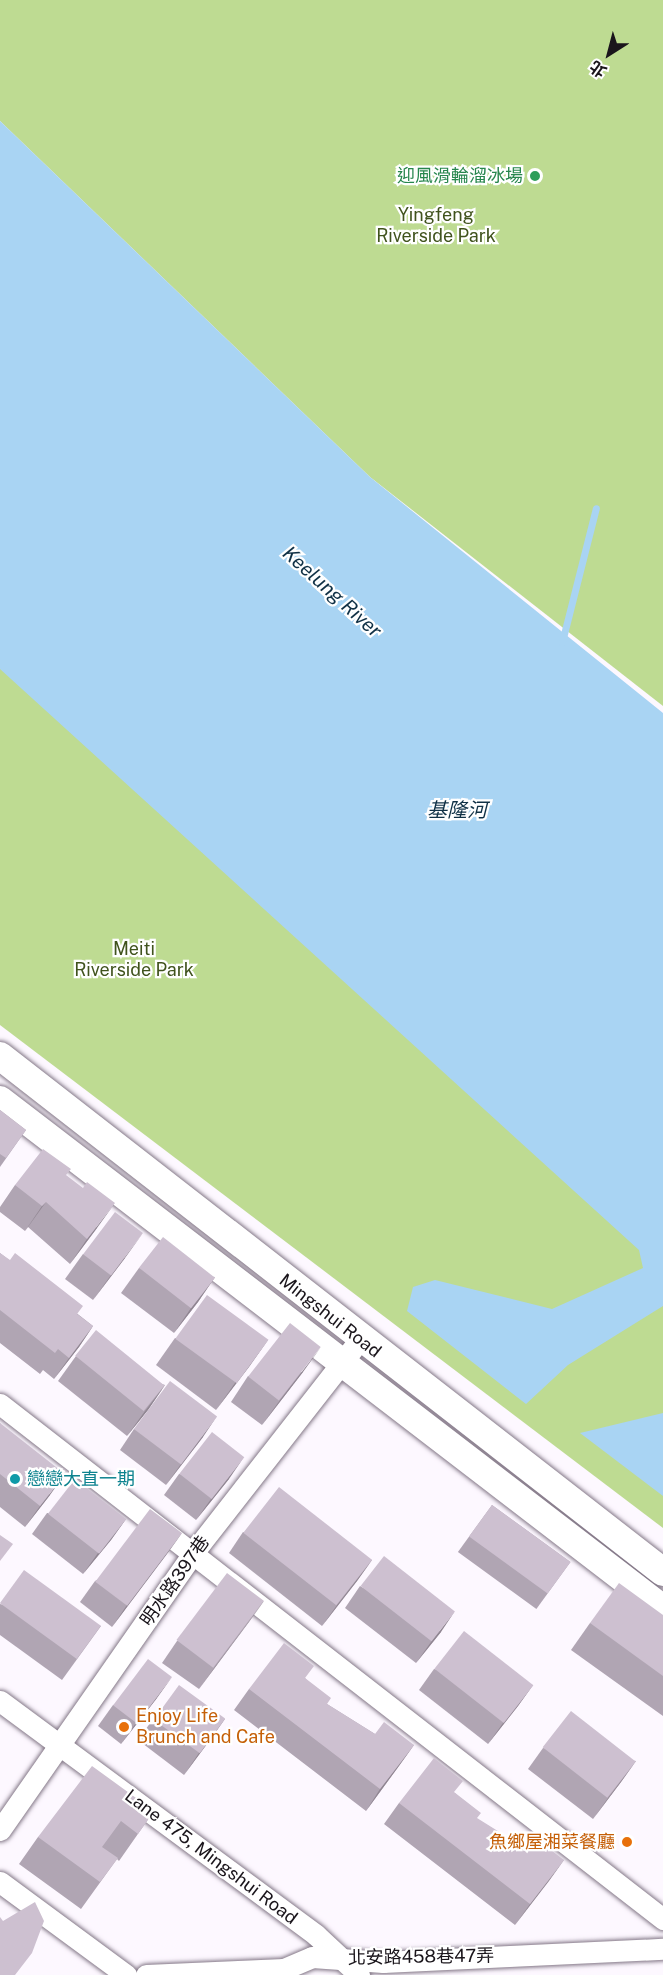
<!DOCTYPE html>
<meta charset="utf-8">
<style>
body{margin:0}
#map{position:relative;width:663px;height:1975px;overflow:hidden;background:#fdf8ff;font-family:"Public Sans","Noto Sans TC",sans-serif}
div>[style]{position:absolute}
.green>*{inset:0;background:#bedb92}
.water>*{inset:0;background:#a9d4f3}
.stream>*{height:7px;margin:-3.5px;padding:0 3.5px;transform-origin:3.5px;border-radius:3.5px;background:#a9d4f3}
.roads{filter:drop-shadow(0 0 2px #847888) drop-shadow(0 0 2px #847888)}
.minor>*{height:21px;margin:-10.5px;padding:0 10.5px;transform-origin:10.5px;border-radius:10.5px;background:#fff}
.secondary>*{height:28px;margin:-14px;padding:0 14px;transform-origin:14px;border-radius:14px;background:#fff}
.wall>*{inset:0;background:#b0a5b3;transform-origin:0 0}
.shaded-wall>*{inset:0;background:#908692}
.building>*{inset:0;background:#cdc0d0;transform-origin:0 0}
.dots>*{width:16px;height:16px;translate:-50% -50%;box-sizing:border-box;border:3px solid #fff;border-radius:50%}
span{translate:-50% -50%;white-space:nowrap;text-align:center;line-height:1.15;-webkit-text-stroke:4.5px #fff;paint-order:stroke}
.leisure-label{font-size:18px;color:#27864d}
.right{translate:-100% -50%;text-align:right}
.park-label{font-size:18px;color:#40531d}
.street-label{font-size:18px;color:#1a151b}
.culture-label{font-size:18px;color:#0d838f}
.left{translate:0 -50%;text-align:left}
.food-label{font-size:18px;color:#c56008}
.water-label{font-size:20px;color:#103146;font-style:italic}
.north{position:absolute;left:579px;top:24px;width:60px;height:60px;-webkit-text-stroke:4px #fff;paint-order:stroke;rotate:216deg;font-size:16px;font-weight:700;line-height:24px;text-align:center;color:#1a151b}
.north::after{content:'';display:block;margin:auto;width:21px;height:27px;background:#1a151b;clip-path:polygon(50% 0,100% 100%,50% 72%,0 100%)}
</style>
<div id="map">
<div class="green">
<div style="clip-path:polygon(0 0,663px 0,663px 706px,370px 477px,0 121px)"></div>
<div style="clip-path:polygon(0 662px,663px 1253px,663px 1528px,0 1025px)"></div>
</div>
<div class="water">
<div style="clip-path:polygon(0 121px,370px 477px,663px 713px,663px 1306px,568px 1365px,526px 1404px,407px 1311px,413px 1287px,435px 1280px,552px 1309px,643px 1268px,639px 1250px,0 669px)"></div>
<div style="clip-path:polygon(663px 1413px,663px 1496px,580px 1433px)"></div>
</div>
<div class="stream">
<div style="left:562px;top:642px;width:138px;rotate:-75.8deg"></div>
</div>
<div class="roads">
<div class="minor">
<div style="left:0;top:1404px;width:840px;rotate:37.84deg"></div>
<div style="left:0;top:1701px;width:393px;rotate:36.5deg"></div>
<div style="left:316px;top:1935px;width:59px;rotate:42.9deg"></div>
<div style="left:0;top:1830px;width:338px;rotate:-55.1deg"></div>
<div style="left:193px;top:1553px;width:271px;rotate:-52deg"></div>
<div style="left:0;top:1882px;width:157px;rotate:36.4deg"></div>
<div style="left:146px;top:1975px;width:138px;rotate:-2.5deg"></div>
<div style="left:284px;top:1969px;width:30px;rotate:-23deg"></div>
<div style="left:312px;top:1957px;width:71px;rotate:4deg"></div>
<div style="left:383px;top:1962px;width:280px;rotate:-2.7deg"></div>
</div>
<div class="secondary">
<div style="left:0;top:1056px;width:840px;rotate:37.89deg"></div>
<div style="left:0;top:1100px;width:836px;rotate:37.51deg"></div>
</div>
</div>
<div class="wall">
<div style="clip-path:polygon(0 1110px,26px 1130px,0 1167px)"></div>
<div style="clip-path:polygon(66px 1176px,97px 1228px,70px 1264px,28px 1227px,25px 1231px,0 1212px,0 1207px,15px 1185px)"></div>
<div style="clip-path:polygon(0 1253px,93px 1326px,79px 1347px,54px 1379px,43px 1370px,40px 1374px,0 1343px)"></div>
<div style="clip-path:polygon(83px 1254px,125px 1258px,93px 1300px,65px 1279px)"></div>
<div style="clip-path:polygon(139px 1268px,215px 1277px,198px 1302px,174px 1333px,121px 1293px)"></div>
<div style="clip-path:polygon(175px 1338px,268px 1340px,216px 1410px,156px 1365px)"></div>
<div style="clip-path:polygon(76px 1356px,165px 1385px,148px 1410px,127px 1436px,58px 1381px)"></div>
<div style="clip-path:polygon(303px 1372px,262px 1425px,231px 1402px,248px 1376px)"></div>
<div style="clip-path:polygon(0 1423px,50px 1495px,25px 1527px,0 1507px)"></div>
<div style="clip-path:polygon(134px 1429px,203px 1437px,166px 1485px,120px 1450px)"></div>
<div style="clip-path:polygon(179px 1474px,229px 1479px,196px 1520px,164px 1495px)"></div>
<div style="left:492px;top:1505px;width:97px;height:58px;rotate:36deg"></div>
<div style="clip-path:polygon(47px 1513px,126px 1519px,111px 1540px,83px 1574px,32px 1534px)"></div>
<div style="clip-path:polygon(243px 1532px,372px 1560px,357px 1581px,322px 1626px,229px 1553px)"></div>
<div style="clip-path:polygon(182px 1533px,112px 1627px,80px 1602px,95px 1581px)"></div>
<div style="clip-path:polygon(360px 1586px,441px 1632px,416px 1663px,345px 1608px)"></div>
<div style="clip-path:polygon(264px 1601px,199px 1689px,162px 1663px,177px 1641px)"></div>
<div style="clip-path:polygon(0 1604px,101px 1626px,62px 1680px,0 1635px)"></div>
<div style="clip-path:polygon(663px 1615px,663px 1716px,571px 1650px,590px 1623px)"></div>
<div style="clip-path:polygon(434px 1669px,533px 1685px,518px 1706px,488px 1744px,419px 1690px)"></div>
<div style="clip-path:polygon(305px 1678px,327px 1704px,375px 1734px,414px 1745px,366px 1811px,234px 1710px,249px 1689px)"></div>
<div style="clip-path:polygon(157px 1698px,121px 1744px,98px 1726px,113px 1705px)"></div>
<div style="clip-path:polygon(153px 1719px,225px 1719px,184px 1775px,138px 1740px)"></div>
<div style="clip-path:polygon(543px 1748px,636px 1761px,621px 1782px,593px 1819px,528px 1769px)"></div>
<div style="clip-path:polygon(455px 1793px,477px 1819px,525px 1848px,564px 1860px,515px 1925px,384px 1824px,399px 1803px)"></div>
<div style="clip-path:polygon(154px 1811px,119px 1861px,117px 1859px,81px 1909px,19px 1864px,38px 1837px)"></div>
</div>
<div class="shaded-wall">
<div style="clip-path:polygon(46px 1202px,28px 1227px,25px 1231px,42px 1206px)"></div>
<div style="clip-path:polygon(115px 1203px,97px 1228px,70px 1264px,87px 1239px)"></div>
<div style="clip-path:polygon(143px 1233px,125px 1258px,93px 1300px,111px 1275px)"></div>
<div style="clip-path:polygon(215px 1277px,198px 1302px,174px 1333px,191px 1308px)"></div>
<div style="clip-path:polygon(93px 1326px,79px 1347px,54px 1379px,69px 1358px)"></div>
<div style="clip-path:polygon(268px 1340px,249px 1367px,216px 1410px,235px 1383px)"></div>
<div style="clip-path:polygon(321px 1347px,303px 1372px,262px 1425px,280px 1400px)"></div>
<div style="clip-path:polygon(165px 1385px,148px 1410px,127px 1436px,145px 1411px)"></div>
<div style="clip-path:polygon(217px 1416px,203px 1437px,166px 1485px,181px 1464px)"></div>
<div style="clip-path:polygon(244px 1457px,229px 1479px,196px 1520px,211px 1499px)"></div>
<div style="clip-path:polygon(65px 1474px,50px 1495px,25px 1527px,40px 1506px)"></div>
<div style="clip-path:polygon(126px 1519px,111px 1540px,83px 1574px,98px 1553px)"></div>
<div style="clip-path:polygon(182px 1533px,167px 1554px,112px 1627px,127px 1605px)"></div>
<div style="clip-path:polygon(372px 1560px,357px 1581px,322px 1626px,337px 1605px)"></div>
<div style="clip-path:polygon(264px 1601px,249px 1622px,199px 1689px,214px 1668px)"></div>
<div style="clip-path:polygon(455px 1611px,441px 1632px,416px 1663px,431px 1642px)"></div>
<div style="clip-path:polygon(172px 1677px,157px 1698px,121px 1744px,136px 1723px)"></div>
<div style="clip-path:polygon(533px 1685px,518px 1706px,488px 1744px,503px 1723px)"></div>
<div style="clip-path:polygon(225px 1719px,210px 1740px,184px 1775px,199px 1753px)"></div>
<div style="clip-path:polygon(414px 1745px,399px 1766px,366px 1811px,380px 1789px)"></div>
<div style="clip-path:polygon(636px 1761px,621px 1782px,593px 1819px,608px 1798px)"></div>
<div style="clip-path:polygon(564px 1860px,549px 1881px,515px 1925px,530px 1904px)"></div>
</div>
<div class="building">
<div style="clip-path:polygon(0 1110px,26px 1130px,6px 1158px,0 1154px)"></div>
<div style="clip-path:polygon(43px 1149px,71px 1169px,66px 1175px,83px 1188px,87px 1182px,115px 1203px,87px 1239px,46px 1202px,42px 1206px,15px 1185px)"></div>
<div style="left:115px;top:1212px;width:35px;height:53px;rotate:37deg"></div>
<div style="left:163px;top:1237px;width:66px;height:39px;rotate:38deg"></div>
<div style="clip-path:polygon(0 1253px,10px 1260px,15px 1253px,83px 1306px,77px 1314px,93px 1326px,69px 1358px,58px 1349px,55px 1353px,0 1310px)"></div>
<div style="left:207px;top:1295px;width:76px;height:54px;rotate:36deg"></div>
<div style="left:290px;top:1323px;width:39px;height:68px;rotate:38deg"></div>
<div style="left:96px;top:1330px;width:88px;height:33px;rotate:39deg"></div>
<div style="left:170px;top:1381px;width:59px;height:60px;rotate:37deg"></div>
<div style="clip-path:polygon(0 1423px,65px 1474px,40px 1506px,0 1474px)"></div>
<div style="left:212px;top:1432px;width:41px;height:53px;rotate:38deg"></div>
<div style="left:75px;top:1479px;width:65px;height:44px;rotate:38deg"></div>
<div style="left:279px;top:1487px;width:118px;height:58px;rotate:38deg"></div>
<div style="left:492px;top:1505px;width:97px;height:39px;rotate:36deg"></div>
<div style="left:150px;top:1509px;width:40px;height:91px;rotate:37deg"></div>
<div style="clip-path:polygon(0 1535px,13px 1544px,0 1561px)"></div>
<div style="left:384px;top:1556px;width:90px;height:38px;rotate:38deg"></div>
<div style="left:24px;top:1570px;width:95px;height:41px;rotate:36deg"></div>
<div style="left:227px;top:1573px;width:46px;height:84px;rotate:37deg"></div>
<div style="clip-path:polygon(619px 1583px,663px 1615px,663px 1676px,590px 1623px)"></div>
<div style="left:464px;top:1631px;width:88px;height:48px;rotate:38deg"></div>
<div style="clip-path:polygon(284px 1643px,314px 1666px,305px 1678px,331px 1698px,327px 1704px,375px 1734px,384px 1722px,414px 1745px,380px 1789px,249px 1689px)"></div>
<div style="left:148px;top:1659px;width:30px;height:58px;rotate:37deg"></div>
<div style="left:179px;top:1685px;width:57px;height:43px;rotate:36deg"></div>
<div style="left:571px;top:1711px;width:82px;height:46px;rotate:38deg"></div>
<div style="clip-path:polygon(434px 1758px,463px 1781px,454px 1792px,481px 1813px,477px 1818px,525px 1848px,534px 1837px,564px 1860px,530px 1904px,399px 1803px)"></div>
<div style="clip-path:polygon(92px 1766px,154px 1811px,138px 1834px,121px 1821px,102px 1847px,118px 1858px,100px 1882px,38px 1837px)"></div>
<div style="clip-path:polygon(35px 1902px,44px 1921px,32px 1953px,15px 1975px,0 1975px,0 1917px,3px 1921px)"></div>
</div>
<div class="dots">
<div style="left:535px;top:176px;background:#2e9e5b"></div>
<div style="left:15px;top:1479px;background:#0f9aa8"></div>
<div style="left:124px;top:1727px;background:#e8710a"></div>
<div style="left:627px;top:1842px;background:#e8710a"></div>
</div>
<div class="leisure-label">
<span class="right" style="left:523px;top:176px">迎風滑輪溜冰場</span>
</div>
<div class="park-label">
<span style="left:436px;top:226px">Yingfeng<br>Riverside Park</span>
<span style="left:134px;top:960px">Meiti<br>Riverside Park</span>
</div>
<div class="street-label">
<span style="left:330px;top:1316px;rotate:38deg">Mingshui Road</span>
<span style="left:175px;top:1581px;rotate:-55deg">明水路397巷</span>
<span style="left:211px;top:1857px;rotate:37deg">Lane 475, Mingshui Road</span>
<span style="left:421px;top:1957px;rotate:-1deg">北安路458巷47弄</span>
</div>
<div class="culture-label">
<span class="left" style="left:27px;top:1479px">戀戀大直一期</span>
</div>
<div class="food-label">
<span class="left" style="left:136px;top:1727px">Enjoy Life<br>Brunch and Cafe</span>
<span class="right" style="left:615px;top:1842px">魚鄉屋湘菜餐廳</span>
</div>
<div class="water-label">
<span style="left:332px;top:592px;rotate:42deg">Keelung River</span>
<span style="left:457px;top:810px">基隆河</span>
</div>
<div class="north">北</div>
</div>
